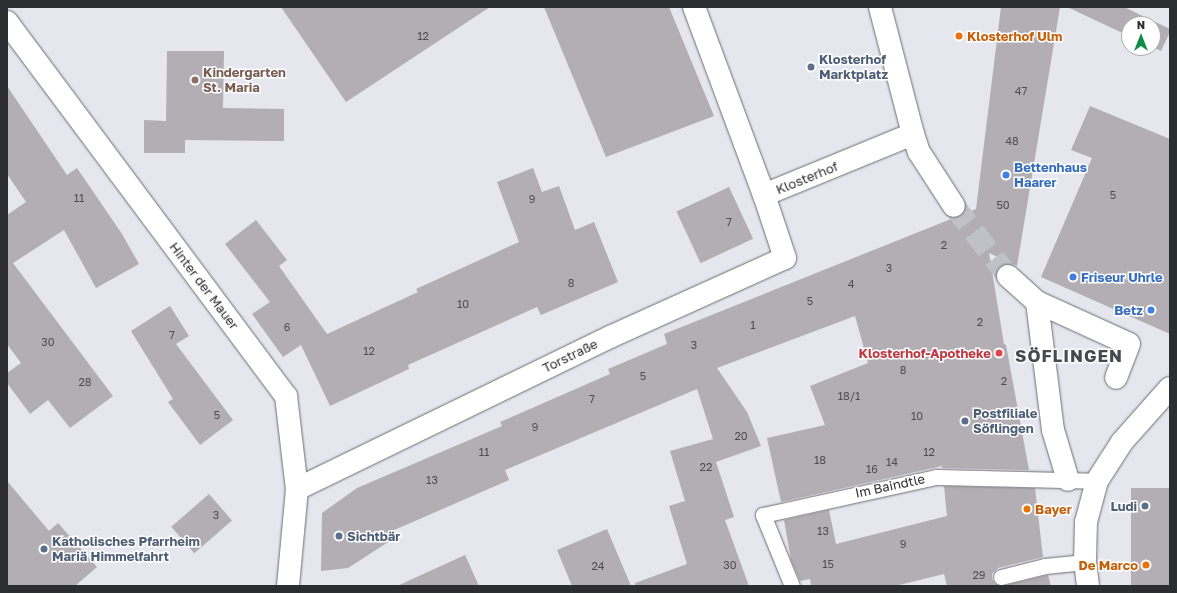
<!DOCTYPE html>
<meta charset="utf-8">
<style>
body{margin:0}
#map{position:relative;width:1177px;height:593px;overflow:hidden;background:#e5e6ee;font-family:"Golos Text",sans-serif}
div>[style]{position:absolute}
.building>*{inset:0;background:#b3aeb4;transform-origin:0 0}
.street-tunnel>*{height:22px;margin-top:-11px;transform-origin:0;background:repeating-linear-gradient(90deg,#c0c1c8 0 22px,transparent 0 33px)}
.roads{filter:drop-shadow(0 0 1px #6b6c73) drop-shadow(0 0 1px #6b6c73)}
.lane>*{height:15px;margin:-7.5px;padding:0 7.5px;transform-origin:7.5px;border-radius:7.5px;background:#fff}
.street>*{height:22px;margin:-11px;padding:0 11px;transform-origin:11px;border-radius:11px;background:#fff}
.dots>*{width:11px;height:11px;translate:-50% -50%;box-sizing:border-box;border:2px solid #fff;border-radius:50%}
span{translate:-50% -50%;white-space:nowrap;text-align:center;line-height:1.15;-webkit-text-stroke:3px #fff;paint-order:stroke}
.number-label{font-size:11px;color:#4e4d51}
.number-label span{-webkit-text-stroke-width:0}
.food-label{font-size:13px;color:#c56008;font-weight:700}
.left{translate:0 -50%;text-align:left}
.right{translate:-100% -50%;text-align:right}
.service-label{font-size:13px;color:#4e5e75;font-weight:700}
.education-label{font-size:13px;color:#785e54;font-weight:700}
.shop-label{font-size:13px;color:#366cbe;font-weight:700}
.street-label{font-size:13px;color:#2c2d30}
.health-label{font-size:13px;color:#be3a42;font-weight:700}
.district-label{font-size:17px;color:#46484e;font-weight:700;letter-spacing:1px}
.frame{position:absolute;inset:0;border:8px solid #2c2d30;pointer-events:none}
.north{position:absolute;left:1121px;top:16px;width:40px;height:40px;box-sizing:border-box;background:#fff;border:1px solid #ababac;border-radius:50%;rotate:0deg;font-size:11px;font-weight:700;line-height:16px;text-align:center;color:#2c2d30}
.north::after{content:'';display:block;margin:auto;width:14px;height:18px;background:#0d8c48;clip-path:polygon(50% 0,100% 100%,50% 72%,0 100%)}
</style>
<div id="map">
<div class="building">
<div style="clip-path:polygon(281px 7px,490px 7px,346px 102px)"></div>
<div style="clip-path:polygon(544px 7px,669px 7px,714px 116px,606px 157px)"></div>
<div style="clip-path:polygon(1001px 7px,1060px 7px,1017px 266px,989px 253px,1004px 344px,1006px 345px,1029px 470px,942px 468px,942px 466px,781px 502px,767px 438px,825px 425px,810px 386px,868px 363px,855px 316px,717px 368px,747px 412px,761px 446px,716px 462px,734px 517px,725px 520px,749px 586px,635px 586px,635px 583px,687px 564px,669px 506px,685px 501px,670px 451px,713px 439px,697px 389px,505px 470px,509px 480px,392px 531px,396px 537px,348px 568px,321px 571px,322px 513px,357px 488px,502px 426px,500px 422px,610px 374px,608px 369px,667px 344px,664px 334px,976px 209px)"></div>
<div style="clip-path:polygon(1067px 7px,1124px 7px,1170px 29px,1170px 32px,1161px 51px,1153px 47px,1153px 24px,1129px 24px,1129px 36px)"></div>
<div style="clip-path:polygon(167px 51px,224px 51px,223px 108px,284px 109px,284px 141px,185px 140px,185px 153px,144px 153px,144px 120px,166px 121px)"></div>
<div style="clip-path:polygon(7px 86px,67px 175px,77px 168px,122px 234px,139px 264px,96px 288px,64px 230px,13px 263px,113px 396px,70px 428px,48px 400px,30px 414px,7px 383px,7px 373px,21px 363px,7px 344px,7px 215px,26px 202px,7px 174px)"></div>
<div style="clip-path:polygon(1090px 106px,1170px 139px,1170px 334px,1041px 277px,1092px 158px,1071px 150px)"></div>
<div style="clip-path:polygon(533px 168px,542px 192px,559px 186px,575px 230px,594px 222px,618px 282px,541px 315px,537px 307px,408px 365px,409px 369px,330px 406px,301px 345px,283px 357px,252px 314px,270px 302px,225px 244px,256px 220px,287px 260px,279px 266px,327px 334px,418px 292px,416px 289px,519px 242px,497px 182px)"></div>
<div style="left:729px;top:187px;width:57px;height:58px;rotate:65deg"></div>
<div style="clip-path:polygon(170px 306px,189px 336px,176px 344px,233px 420px,200px 445px,168px 402px,173px 399px,131px 331px)"></div>
<div style="clip-path:polygon(7px 481px,49px 531px,58px 523px,97px 567px,75px 586px,7px 586px)"></div>
<div style="clip-path:polygon(944px 486px,1035px 488px,1043px 557px,998px 568px,992px 574px,992px 579px,995px 584px,1003px 586px,1048px 575px,1051px 586px,947px 586px,944px 574px,895px 586px,811px 586px,810px 579px,800px 581px,791px 560px,784px 520px,829px 510px,836px 544px,947px 516px)"></div>
<div style="left:1131px;top:488px;width:39px;height:98px"></div>
<div style="left:209px;top:494px;width:35px;height:50px;rotate:49deg"></div>
<div style="clip-path:polygon(607px 529px,631px 586px,572px 586px,557px 550px)"></div>
<div style="clip-path:polygon(465px 555px,479px 586px,397px 586px)"></div>
</div>
<div class="street-tunnel">
<div style="left:954px;top:206px;width:88px;rotate:52.4deg"></div>
</div>
<div class="roads">
<div class="lane">
<div style="left:1001px;top:577px;width:45px;rotate:-14deg"></div>
<div style="left:1045px;top:566px;width:40px;rotate:-5.7deg"></div>
<div style="left:792px;top:586px;width:77px;rotate:-112.2deg"></div>
<div style="left:763px;top:515px;width:177px;rotate:-12.4deg"></div>
<div style="left:936px;top:477px;width:161px;rotate:1.4deg"></div>
</div>
<div class="street">
<div style="left:694px;top:7px;width:201px;rotate:69.6deg"></div>
<div style="left:764px;top:195px;width:161px;rotate:-22.3deg"></div>
<div style="left:913px;top:134px;width:131px;rotate:-104.6deg"></div>
<div style="left:7px;top:22px;width:467px;rotate:53.3deg"></div>
<div style="left:286px;top:396px;width:94px;rotate:83.3deg"></div>
<div style="left:297px;top:489px;width:97px;rotate:95.3deg"></div>
<div style="left:913px;top:134px;width:19px;rotate:72deg"></div>
<div style="left:919px;top:152px;width:64px;rotate:57.1deg"></div>
<div style="left:1008px;top:276px;width:39px;rotate:42deg"></div>
<div style="left:1037px;top:302px;width:101px;rotate:24.5deg"></div>
<div style="left:1129px;top:344px;width:36px;rotate:111deg"></div>
<div style="left:1037px;top:302px;width:129px;rotate:82.9deg"></div>
<div style="left:1053px;top:430px;width:52px;rotate:73.3deg"></div>
<div style="left:297px;top:489px;width:348px;rotate:-25.9deg"></div>
<div style="left:610px;top:337px;width:192px;rotate:-24.3deg"></div>
<div style="left:785px;top:258px;width:66px;rotate:-108.4deg"></div>
<div style="left:1088px;top:586px;width:24px;rotate:-97deg"></div>
<div style="left:1085px;top:562px;width:40px;rotate:-88.6deg"></div>
<div style="left:1086px;top:522px;width:42px;rotate:-75deg"></div>
<div style="left:1097px;top:481px;width:46px;rotate:-57.3deg"></div>
<div style="left:1122px;top:442px;width:72px;rotate:-48.4deg"></div>
</div>
</div>
<div class="dots">
<div style="left:959px;top:36px;background:#e8710a"></div>
<div style="left:811px;top:67px;background:#5c6f8a"></div>
<div style="left:195px;top:80px;background:#8d6e63"></div>
<div style="left:1006px;top:175px;background:#3f7fe0"></div>
<div style="left:1073px;top:277px;background:#3f7fe0"></div>
<div style="left:1151px;top:310px;background:#3f7fe0"></div>
<div style="left:999px;top:353px;background:#e0444e"></div>
<div style="left:965px;top:421px;background:#5c6f8a"></div>
<div style="left:1145px;top:506px;background:#5c6f8a"></div>
<div style="left:1027px;top:509px;background:#e8710a"></div>
<div style="left:339px;top:536px;background:#5c6f8a"></div>
<div style="left:44px;top:549px;background:#5c6f8a"></div>
<div style="left:1146px;top:565px;background:#e8710a"></div>
</div>
<div class="number-label">
<span style="left:423px;top:36px">12</span>
<span style="left:1021px;top:91px">47</span>
<span style="left:1012px;top:141px">48</span>
<span style="left:1113px;top:195px">5</span>
<span style="left:79px;top:198px">11</span>
<span style="left:532px;top:199px">9</span>
<span style="left:1003px;top:205px">50</span>
<span style="left:729px;top:222px">7</span>
<span style="left:944px;top:245px">2</span>
<span style="left:889px;top:268px">3</span>
<span style="left:571px;top:283px">8</span>
<span style="left:851px;top:284px">4</span>
<span style="left:810px;top:301px">5</span>
<span style="left:463px;top:304px">10</span>
<span style="left:980px;top:322px">2</span>
<span style="left:753px;top:325px">1</span>
<span style="left:287px;top:327px">6</span>
<span style="left:172px;top:335px">7</span>
<span style="left:48px;top:342px">30</span>
<span style="left:694px;top:345px">3</span>
<span style="left:369px;top:351px">12</span>
<span style="left:903px;top:370px">8</span>
<span style="left:643px;top:376px">5</span>
<span style="left:1004px;top:381px">2</span>
<span style="left:85px;top:382px">28</span>
<span style="left:849px;top:396px">18/1</span>
<span style="left:592px;top:399px">7</span>
<span style="left:217px;top:415px">5</span>
<span style="left:917px;top:416px">10</span>
<span style="left:535px;top:427px">9</span>
<span style="left:741px;top:436px">20</span>
<span style="left:484px;top:452px">11</span>
<span style="left:929px;top:452px">12</span>
<span style="left:820px;top:460px">18</span>
<span style="left:892px;top:462px">14</span>
<span style="left:706px;top:467px">22</span>
<span style="left:872px;top:469px">16</span>
<span style="left:432px;top:480px">13</span>
<span style="left:216px;top:515px">3</span>
<span style="left:823px;top:531px">13</span>
<span style="left:903px;top:544px">9</span>
<span style="left:828px;top:564px">15</span>
<span style="left:730px;top:565px">30</span>
<span style="left:598px;top:566px">24</span>
<span style="left:979px;top:575px">29</span>
</div>
<div class="food-label">
<span class="left" style="left:967px;top:36px">Klosterhof Ulm</span>
<span class="left" style="left:1035px;top:509px">Bayer</span>
<span class="right" style="left:1138px;top:565px">De Marco</span>
</div>
<div class="service-label">
<span class="left" style="left:819px;top:67px">Klosterhof<br>Marktplatz</span>
<span class="left" style="left:973px;top:421px">Postfiliale<br>Söflingen</span>
<span class="right" style="left:1137px;top:506px">Ludi</span>
<span class="left" style="left:347px;top:536px">Sichtbär</span>
<span class="left" style="left:52px;top:549px">Katholisches Pfarrheim<br>Mariä Himmelfahrt</span>
</div>
<div class="education-label">
<span class="left" style="left:203px;top:80px">Kindergarten<br>St. Maria</span>
</div>
<div class="shop-label">
<span class="left" style="left:1014px;top:175px">Bettenhaus<br>Haarer</span>
<span class="left" style="left:1081px;top:277px">Friseur Uhrle</span>
<span class="right" style="left:1143px;top:310px">Betz</span>
</div>
<div class="street-label">
<span style="left:807px;top:178px;rotate:-22deg">Klosterhof</span>
<span style="left:204px;top:286px;rotate:53deg">Hinter der Mauer</span>
<span style="left:570px;top:356px;rotate:-26deg">Torstraße</span>
<span style="left:890px;top:486px;rotate:-12deg">Im Baindtle</span>
</div>
<div class="health-label">
<span class="right" style="left:991px;top:353px">Klosterhof-Apotheke</span>
</div>
<div class="district-label">
<span style="left:1069px;top:356px">SÖFLINGEN</span>
</div>
<div class="frame"></div>
<div class="north">N</div>
</div>
